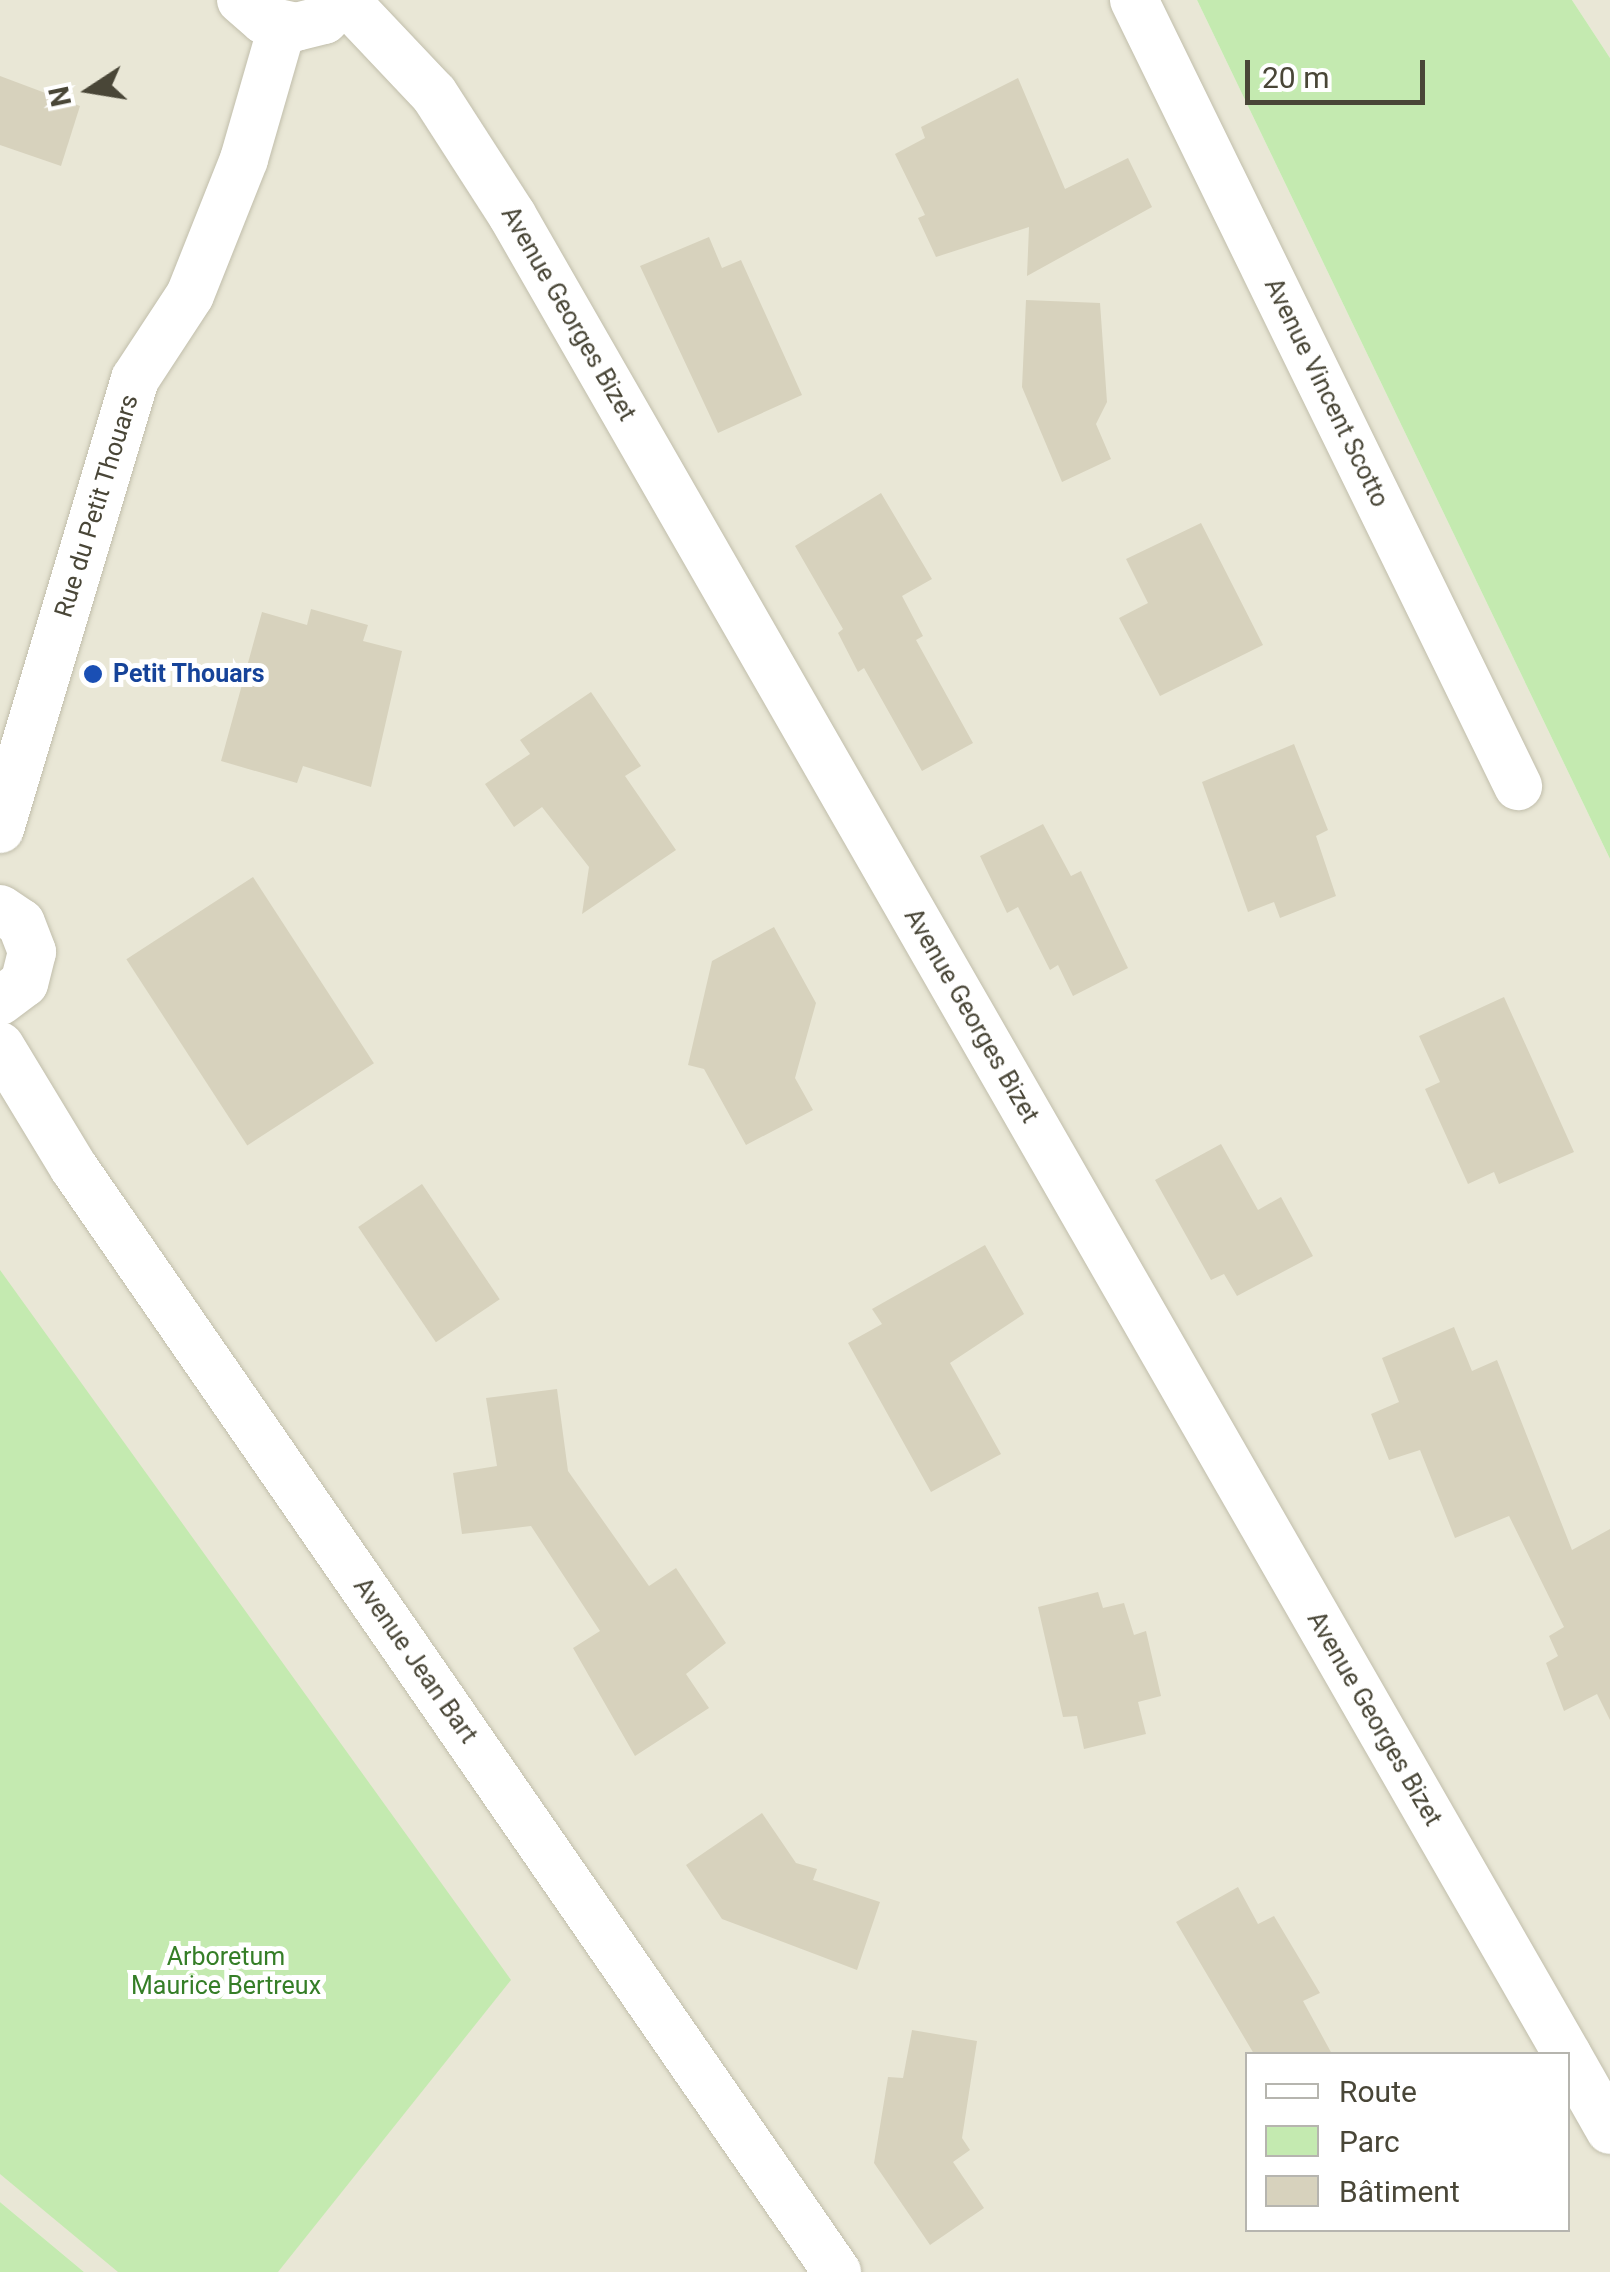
<!DOCTYPE html>
<meta charset="utf-8">
<style>
body{margin:0}
#map{position:relative;width:1610px;height:2272px;overflow:hidden;background:#f5f4e9;font-family:Roboto,sans-serif}
div>[style]{position:absolute}
.residential>*{inset:0;background:#e9e7d6}
.green>*{inset:0;background:#c4eab0}
.building>*{inset:0;background:#d7d2bd;transform-origin:0 0}
.roads{filter:drop-shadow(0 0 2px #c1beab) drop-shadow(0 0 2px #c1beab)}
.minor>*{height:48px;margin:-24px;padding:0 24px;transform-origin:24px;border-radius:24px;background:#fff}
.dots>*{width:28px;height:28px;translate:-50% -50%;box-sizing:border-box;border:5px solid #fff;border-radius:50%}
span{translate:-50% -50%;white-space:nowrap;text-align:center;line-height:1.15;-webkit-text-stroke:10px #fff;paint-order:stroke}
.street-label{font-size:25px;color:#494637}
.transit-label{font-size:25px;color:#164399;font-weight:700}
.left{translate:0 -50%;text-align:left}
.park-label{font-size:25px;color:#357e27}
.legend{position:absolute;left:1245px;top:2052px;width:325px;height:180px;box-sizing:border-box;background:#fff;border:2px solid #b6b5af;margin:0;padding:12px 18px;list-style:none;font-size:30px;color:#494637}
.legend li{display:flex;align-items:center;gap:20px;height:50px}
.legend b{width:50px;border:2px solid #b6b5af}
.north{position:absolute;left:40px;top:40px;width:100px;height:100px;-webkit-text-stroke:8px #fff;paint-order:stroke;rotate:258deg;font-size:28px;font-weight:700;line-height:40px;text-align:center;color:#494637}
.north::after{content:'';display:block;margin:auto;width:35px;height:45px;background:#494637;clip-path:polygon(50% 0,100% 100%,50% 72%,0 100%)}
.scale{position:absolute;left:1245px;top:60px;width:180px;height:45px;box-sizing:border-box;border:5px solid #494637;border-top:0;padding-left:12px;font-size:30px;line-height:35px;white-space:nowrap;color:#494637;-webkit-text-stroke:8px #fff;paint-order:stroke}
</style>
<div id="map">
<div class="residential">
<div style="clip-path:polygon(evenodd,0 0,1197px 0,1610px 859px,1610px 2272px,84px 2272px,0 2202px,0 0,1248px 2054px,1568px 2054px,1568px 2230px,1248px 2230px,1248px 2054px)"></div>
<div style="clip-path:polygon(1572px 0,1610px 0,1610px 58px)"></div>
</div>
<div class="green">
<div style="clip-path:polygon(1197px 0,1572px 0,1610px 58px,1610px 859px)"></div>
<div style="clip-path:polygon(0 1270px,511px 1980px,278px 2272px,118px 2272px,0 2174px)"></div>
<div style="clip-path:polygon(0 2202px,84px 2272px,0 2272px)"></div>
</div>
<div class="building">
<div style="clip-path:polygon(0 76px,80px 106px,61px 166px,0 145px)"></div>
<div style="clip-path:polygon(1018px 78px,1065px 189px,1128px 158px,1152px 207px,1027px 276px,1029px 227px,936px 257px,918px 218px,925px 215px,895px 154px,925px 138px,921px 127px)"></div>
<div style="clip-path:polygon(709px 237px,722px 268px,741px 260px,802px 395px,718px 433px,640px 266px)"></div>
<div style="clip-path:polygon(1026px 300px,1100px 303px,1107px 402px,1096px 424px,1111px 459px,1062px 482px,1022px 387px)"></div>
<div style="clip-path:polygon(881px 493px,932px 579px,902px 596px,923px 636px,916px 640px,973px 743px,922px 771px,864px 668px,858px 672px,838px 633px,843px 629px,795px 546px)"></div>
<div style="clip-path:polygon(1201px 523px,1263px 645px,1160px 696px,1119px 618px,1148px 603px,1126px 559px)"></div>
<div style="clip-path:polygon(311px 609px,368px 625px,363px 641px,402px 651px,371px 787px,303px 766px,297px 783px,221px 761px,262px 612px,307px 625px)"></div>
<div style="clip-path:polygon(591px 692px,641px 766px,625px 776px,676px 850px,582px 914px,589px 867px,542px 807px,514px 827px,485px 784px,530px 754px,520px 740px)"></div>
<div style="clip-path:polygon(1294px 744px,1328px 830px,1316px 836px,1336px 896px,1280px 918px,1274px 902px,1248px 912px,1202px 782px)"></div>
<div style="clip-path:polygon(1043px 824px,1071px 876px,1081px 871px,1128px 968px,1073px 996px,1058px 965px,1050px 970px,1018px 907px,1007px 913px,980px 856px)"></div>
<div style="left:253px;top:877px;width:222px;height:151px;rotate:57deg"></div>
<div style="clip-path:polygon(774px 927px,816px 1003px,795px 1078px,813px 1110px,746px 1145px,704px 1069px,688px 1065px,712px 961px)"></div>
<div style="clip-path:polygon(1504px 997px,1574px 1152px,1499px 1184px,1494px 1172px,1468px 1184px,1425px 1089px,1440px 1082px,1419px 1036px)"></div>
<div style="clip-path:polygon(1221px 1144px,1258px 1210px,1281px 1197px,1313px 1256px,1237px 1296px,1224px 1274px,1211px 1280px,1155px 1180px)"></div>
<div style="left:422px;top:1184px;width:139px;height:77px;rotate:56deg"></div>
<div style="clip-path:polygon(985px 1245px,1024px 1314px,950px 1363px,1001px 1454px,931px 1492px,848px 1343px,882px 1324px,872px 1309px)"></div>
<div style="clip-path:polygon(1454px 1327px,1472px 1371px,1497px 1360px,1572px 1550px,1610px 1529px,1610px 1720px,1597px 1694px,1564px 1711px,1546px 1663px,1558px 1656px,1549px 1636px,1564px 1627px,1509px 1516px,1455px 1538px,1420px 1450px,1389px 1460px,1371px 1414px,1399px 1402px,1382px 1358px)"></div>
<div style="clip-path:polygon(557px 1389px,568px 1471px,649px 1586px,676px 1568px,726px 1643px,686px 1674px,709px 1708px,635px 1756px,573px 1648px,600px 1631px,531px 1526px,462px 1534px,453px 1473px,497px 1466px,486px 1398px)"></div>
<div style="clip-path:polygon(1098px 1592px,1103px 1608px,1124px 1603px,1134px 1635px,1146px 1631px,1161px 1696px,1138px 1702px,1146px 1734px,1084px 1749px,1077px 1716px,1063px 1717px,1038px 1607px)"></div>
<div style="clip-path:polygon(762px 1813px,796px 1863px,817px 1869px,813px 1880px,880px 1902px,857px 1970px,722px 1919px,686px 1865px)"></div>
<div style="clip-path:polygon(1238px 1887px,1258px 1924px,1274px 1916px,1320px 1993px,1303px 2001px,1332px 2054px,1254px 2054px,1176px 1922px)"></div>
<div style="clip-path:polygon(912px 2030px,977px 2041px,962px 2138px,970px 2150px,953px 2162px,984px 2208px,930px 2245px,874px 2163px,888px 2077px,903px 2078px)"></div>
</div>
<div class="roads">
<div class="minor">
<div style="left:241px;top:0;width:30px;rotate:41deg"></div>
<div style="left:264px;top:20px;width:33px;rotate:12deg"></div>
<div style="left:296px;top:27px;width:29px;rotate:-14deg"></div>
<div style="left:324px;top:20px;width:29px;rotate:-44deg"></div>
<div style="left:345px;top:0;width:129px;rotate:46.6deg"></div>
<div style="left:434px;top:94px;width:144px;rotate:57.2deg"></div>
<div style="left:512px;top:215px;width:2120px;rotate:60.16deg"></div>
<div style="left:1134px;top:0;width:875px;rotate:63.96deg"></div>
<div style="left:0;top:829px;width:470px;rotate:-73.3deg"></div>
<div style="left:135px;top:379px;width:100px;rotate:-56.8deg"></div>
<div style="left:190px;top:295px;width:146px;rotate:-68.3deg"></div>
<div style="left:244px;top:159px;width:137px;rotate:-73.9deg"></div>
<div style="left:0;top:909px;width:25px;rotate:34deg"></div>
<div style="left:21px;top:923px;width:31px;rotate:69deg"></div>
<div style="left:32px;top:952px;width:32px;rotate:104deg"></div>
<div style="left:24px;top:983px;width:30px;rotate:143deg"></div>
<div style="left:0;top:1046px;width:143px;rotate:58.8deg"></div>
<div style="left:74px;top:1168px;width:1342px;rotate:55.35deg"></div>
<div style="left:1568px;top:2056px;width:85px;rotate:60.4deg"></div>
</div>
</div>
<div class="dots">
<div style="left:93px;top:674px;background:#1a4fb4"></div>
</div>
<div class="street-label">
<span style="left:568px;top:314px;rotate:60deg">Avenue Georges Bizet</span>
<span style="left:1326px;top:393px;rotate:64deg">Avenue Vincent Scotto</span>
<span style="left:97px;top:506px;rotate:-73deg">Rue du Petit Thouars</span>
<span style="left:971px;top:1016px;rotate:60deg">Avenue Georges Bizet</span>
<span style="left:415px;top:1661px;rotate:55deg">Avenue Jean Bart</span>
<span style="left:1374px;top:1719px;rotate:60deg">Avenue Georges Bizet</span>
</div>
<div class="transit-label">
<span class="left" style="left:113px;top:674px">Petit Thouars</span>
</div>
<div class="park-label">
<span style="left:226px;top:1972px">Arboretum<br>Maurice Bertreux</span>
</div>
<ul class="legend">
<li><b style="height:12px;background:#fff"></b>Route</li>
<li><b style="height:28px;background:#c4eab0"></b>Parc</li>
<li><b style="height:28px;background:#d7d2bd"></b>Bâtiment</li>
</ul>
<div class="north">N</div>
<div class="scale">20 m</div>
</div>
